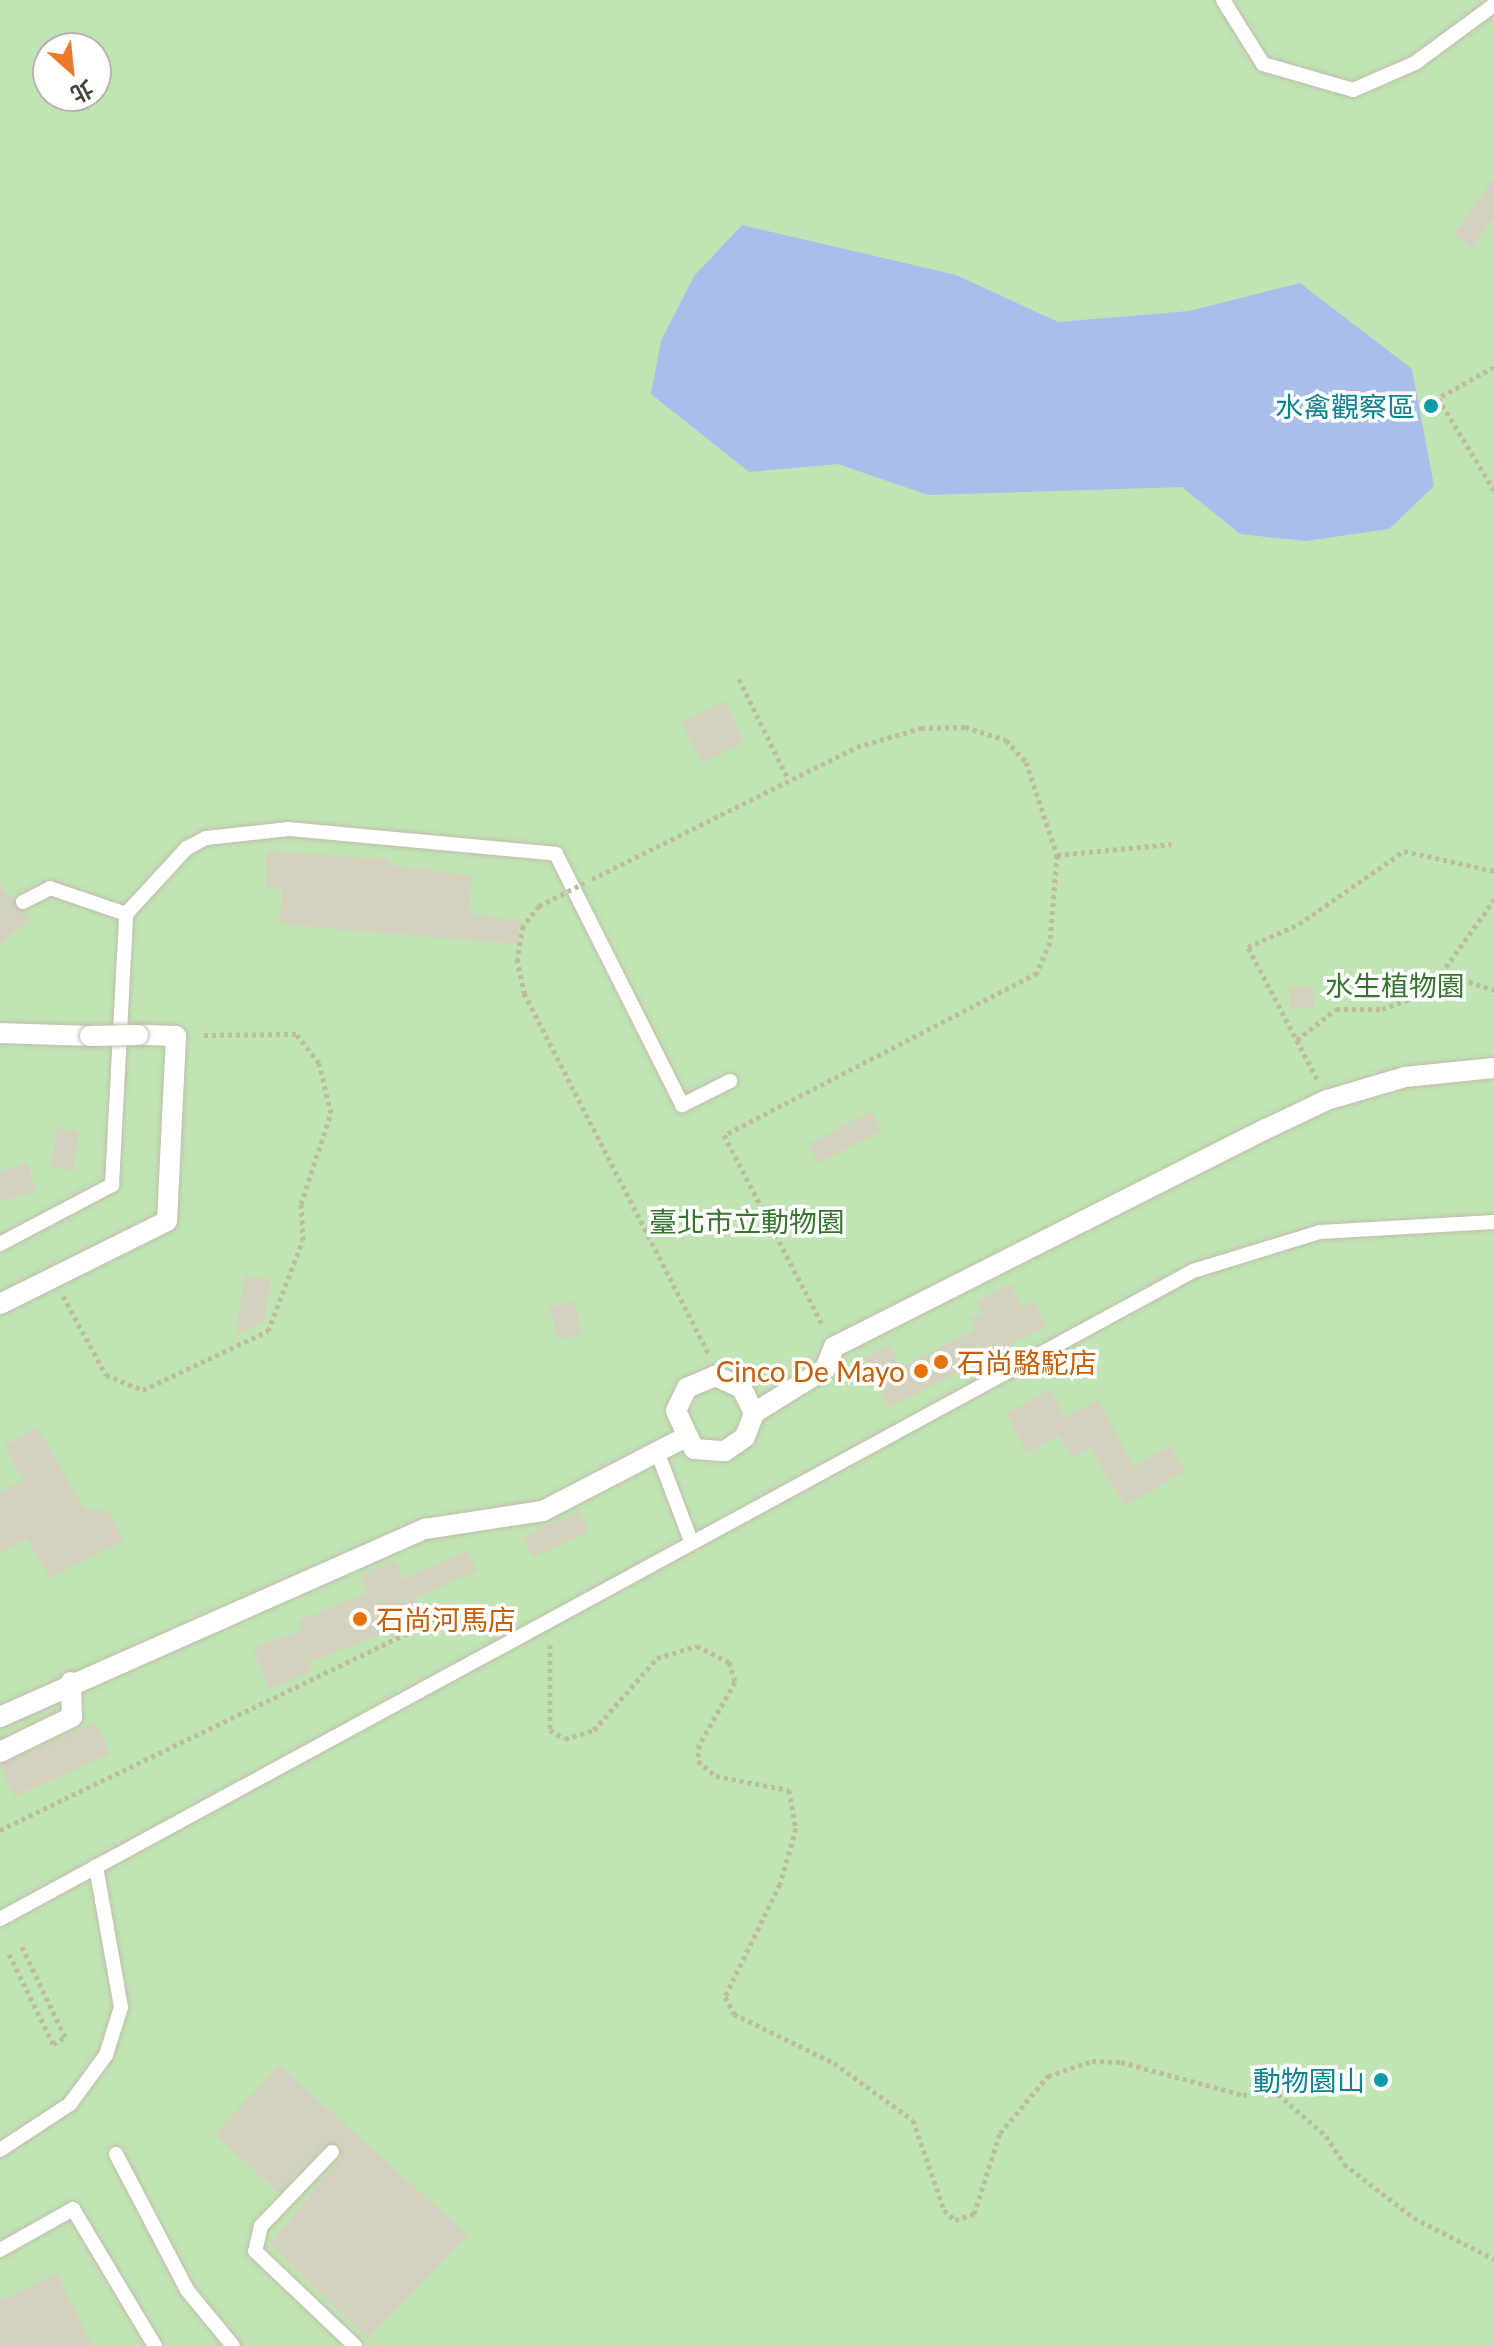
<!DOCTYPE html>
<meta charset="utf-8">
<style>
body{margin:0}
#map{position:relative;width:1494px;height:2346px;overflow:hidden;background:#f3f3e8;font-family:Lato,"Noto Sans TC",sans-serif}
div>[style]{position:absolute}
.green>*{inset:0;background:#c1e4b4}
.water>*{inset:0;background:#a9beeb}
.building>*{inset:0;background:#d4d1bf;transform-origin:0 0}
.path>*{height:5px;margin-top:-2.5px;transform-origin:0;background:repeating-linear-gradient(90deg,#bebc9e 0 4px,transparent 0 8px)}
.roads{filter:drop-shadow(0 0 2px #bebdac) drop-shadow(0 0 2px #bebdac)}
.service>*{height:14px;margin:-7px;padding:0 7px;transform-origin:7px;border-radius:7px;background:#fff}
.pedestrian>*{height:20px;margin:-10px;padding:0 10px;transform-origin:10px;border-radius:10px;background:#fff}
.path-bridge>*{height:5px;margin-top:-2.5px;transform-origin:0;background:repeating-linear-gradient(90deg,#bebc9e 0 4px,transparent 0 8px)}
.bridges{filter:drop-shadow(0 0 2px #bebdac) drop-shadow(0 0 2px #bebdac)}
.pedestrian-bridge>*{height:20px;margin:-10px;padding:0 10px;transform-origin:10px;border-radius:10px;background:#fff}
.dots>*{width:22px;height:22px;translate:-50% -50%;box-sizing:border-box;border:4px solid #fff;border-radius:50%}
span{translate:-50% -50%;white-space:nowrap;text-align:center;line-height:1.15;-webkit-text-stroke:7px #fff;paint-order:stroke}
.culture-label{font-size:28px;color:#0d838f}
.right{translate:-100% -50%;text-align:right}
.park-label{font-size:28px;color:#36742f}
.food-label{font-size:28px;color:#c56008}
.left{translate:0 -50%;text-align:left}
.north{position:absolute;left:32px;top:32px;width:80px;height:80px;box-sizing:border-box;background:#fff;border:2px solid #b5b4af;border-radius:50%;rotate:153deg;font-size:22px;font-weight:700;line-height:32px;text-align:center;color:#464437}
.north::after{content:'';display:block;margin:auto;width:28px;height:36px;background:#ea7b28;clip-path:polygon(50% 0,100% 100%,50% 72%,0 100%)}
</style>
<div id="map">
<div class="green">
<div style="clip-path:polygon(evenodd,0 0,1494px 0,1494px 2346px,0 2346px,0 0,48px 48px,96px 48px,96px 96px,48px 96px,48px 48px)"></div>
</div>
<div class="water">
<div style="clip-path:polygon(742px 225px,956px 275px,1058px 322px,1189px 311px,1300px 283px,1412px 369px,1434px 486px,1389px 529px,1306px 541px,1240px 534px,1182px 487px,928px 495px,838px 464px,749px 472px,651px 394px,661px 341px,694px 276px)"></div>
</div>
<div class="building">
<div style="clip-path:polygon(1494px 178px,1494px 217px,1472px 248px,1454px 235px)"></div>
<div style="left:724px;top:701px;width:46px;height:47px;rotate:64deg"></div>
<div style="clip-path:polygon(267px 851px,389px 859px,389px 865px,473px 876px,468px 913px,521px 921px,517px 944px,280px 924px,282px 889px,266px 888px)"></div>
<div style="clip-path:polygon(0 885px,30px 919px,0 945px)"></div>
<div style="left:1313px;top:986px;width:22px;height:24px;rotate:87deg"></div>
<div style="left:872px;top:1111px;width:22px;height:72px;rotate:63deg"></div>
<div style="left:57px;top:1128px;width:22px;height:40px;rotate:8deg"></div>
<div style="clip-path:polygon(27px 1163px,36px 1191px,0 1201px,0 1171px)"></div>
<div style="clip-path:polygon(245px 1276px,271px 1280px,264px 1322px,235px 1336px)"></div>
<div style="clip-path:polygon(1011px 1284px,1022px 1307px,1034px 1302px,1046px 1326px,889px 1408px,864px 1358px,889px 1345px,901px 1367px,975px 1330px,970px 1319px,981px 1313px,976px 1302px)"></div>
<div style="left:574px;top:1301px;width:34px;height:25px;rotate:76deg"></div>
<div style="clip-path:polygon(1050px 1389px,1065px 1417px,1098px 1400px,1134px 1467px,1170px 1446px,1185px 1471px,1125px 1506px,1090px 1448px,1072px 1458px,1059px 1435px,1027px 1453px,1006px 1414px)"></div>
<div style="clip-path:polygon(37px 1427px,84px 1508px,108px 1510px,124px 1540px,50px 1578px,27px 1538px,0 1554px,0 1492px,23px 1479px,4px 1446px)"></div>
<div style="left:579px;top:1511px;width:23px;height:61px;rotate:65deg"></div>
<div style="clip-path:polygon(468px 1550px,477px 1571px,415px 1598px,422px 1618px,308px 1663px,312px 1672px,269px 1689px,253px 1648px,301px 1630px,297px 1621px,367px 1593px,360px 1576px,396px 1561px,403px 1579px)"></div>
<div style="left:96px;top:1722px;width:35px;height:105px;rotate:66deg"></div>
<div style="clip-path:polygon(279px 2065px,468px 2235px,368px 2339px,270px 2244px,340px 2158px,339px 2145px,325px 2145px,279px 2193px,215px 2134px)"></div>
<div style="clip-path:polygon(57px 2273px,93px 2346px,0 2346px,0 2301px)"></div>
</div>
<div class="path">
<div style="left:1494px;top:367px;width:64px;rotate:151deg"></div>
<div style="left:1438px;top:398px;width:108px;rotate:58.7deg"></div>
<div style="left:739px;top:679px;width:111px;rotate:63.9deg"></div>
<div style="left:1057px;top:855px;width:115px;rotate:-5.5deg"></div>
<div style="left:592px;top:879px;width:296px;rotate:-26.5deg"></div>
<div style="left:857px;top:747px;width:67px;rotate:-16.5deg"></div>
<div style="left:921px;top:728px;width:44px;rotate:-1.3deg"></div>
<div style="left:965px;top:727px;width:43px;rotate:17.6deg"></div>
<div style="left:1006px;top:740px;width:30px;rotate:48deg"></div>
<div style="left:1026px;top:762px;width:98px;rotate:71.6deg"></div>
<div style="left:1057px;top:855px;width:87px;rotate:94.6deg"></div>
<div style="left:1050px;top:942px;width:34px;rotate:113deg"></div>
<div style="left:1037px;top:973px;width:352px;rotate:152.6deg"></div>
<div style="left:724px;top:1135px;width:215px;rotate:62.6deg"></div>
<div style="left:539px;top:906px;width:26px;rotate:129deg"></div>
<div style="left:523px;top:926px;width:34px;rotate:100deg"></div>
<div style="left:517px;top:959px;width:35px;rotate:78deg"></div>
<div style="left:524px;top:993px;width:408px;rotate:62.9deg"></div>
<div style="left:1446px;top:974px;width:51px;rotate:18.4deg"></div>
<div style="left:1297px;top:1040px;width:50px;rotate:-38.5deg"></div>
<div style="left:1336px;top:1009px;width:46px"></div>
<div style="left:1382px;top:1009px;width:48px;rotate:-19.6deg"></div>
<div style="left:1427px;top:993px;width:115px;rotate:-54.2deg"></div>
<div style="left:1317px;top:1079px;width:149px;rotate:-117.6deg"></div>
<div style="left:1248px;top:947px;width:56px;rotate:-24.3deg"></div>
<div style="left:1299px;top:924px;width:128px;rotate:-34.8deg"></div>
<div style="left:1404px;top:851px;width:92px;rotate:12.5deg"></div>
<div style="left:63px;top:1296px;width:90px;rotate:61.4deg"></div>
<div style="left:106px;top:1375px;width:40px;rotate:22deg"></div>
<div style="left:143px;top:1390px;width:138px;rotate:-25.3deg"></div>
<div style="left:268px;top:1331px;width:97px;rotate:-69deg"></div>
<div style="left:303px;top:1240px;width:36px;rotate:-93deg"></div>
<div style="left:301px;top:1204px;width:96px;rotate:-71.8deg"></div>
<div style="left:331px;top:1113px;width:51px;rotate:-103.5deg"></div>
<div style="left:319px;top:1063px;width:37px;rotate:-128deg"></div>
<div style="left:296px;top:1034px;width:96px;rotate:179.4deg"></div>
<div style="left:550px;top:1645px;width:85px;rotate:90deg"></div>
<div style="left:550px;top:1730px;width:17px;rotate:31deg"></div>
<div style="left:565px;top:1739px;width:30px;rotate:-17deg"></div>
<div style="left:594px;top:1730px;width:96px;rotate:-48.8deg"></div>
<div style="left:657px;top:1658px;width:42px;rotate:-16.7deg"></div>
<div style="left:697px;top:1646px;width:36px;rotate:27deg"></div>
<div style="left:729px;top:1662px;width:21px;rotate:73deg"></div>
<div style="left:735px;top:1682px;width:73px;rotate:119.7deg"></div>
<div style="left:699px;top:1745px;width:16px;rotate:94deg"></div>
<div style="left:698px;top:1761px;width:23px;rotate:40deg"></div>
<div style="left:716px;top:1776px;width:74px;rotate:10.9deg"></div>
<div style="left:789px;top:1790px;width:39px;rotate:80deg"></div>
<div style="left:796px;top:1828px;width:58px;rotate:105.9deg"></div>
<div style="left:780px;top:1884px;width:126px;rotate:116deg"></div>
<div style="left:725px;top:1997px;width:19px;rotate:62deg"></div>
<div style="left:734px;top:2014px;width:111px;rotate:26.1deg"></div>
<div style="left:834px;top:2063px;width:97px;rotate:35.8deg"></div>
<div style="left:913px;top:2120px;width:95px;rotate:71deg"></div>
<div style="left:944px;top:2210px;width:15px;rotate:42deg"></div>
<div style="left:955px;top:2220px;width:20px;rotate:-18deg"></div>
<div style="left:974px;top:2214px;width:85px;rotate:-72.2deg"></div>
<div style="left:1000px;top:2133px;width:75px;rotate:-49.9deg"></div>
<div style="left:1048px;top:2076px;width:46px;rotate:-18.8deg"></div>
<div style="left:1092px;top:2061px;width:29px;rotate:2deg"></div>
<div style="left:1121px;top:2062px;width:126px;rotate:15.1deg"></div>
<div style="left:1243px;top:2095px;width:30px;rotate:-12deg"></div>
<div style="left:1272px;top:2089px;width:72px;rotate:41deg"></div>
<div style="left:1326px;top:2136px;width:33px;rotate:57deg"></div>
<div style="left:1344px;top:2164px;width:88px;rotate:37.6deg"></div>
<div style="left:1414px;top:2218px;width:90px;rotate:27.1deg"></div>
<div style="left:0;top:1830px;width:481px;rotate:-25.8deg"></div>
<div style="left:9px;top:1954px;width:100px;rotate:63.9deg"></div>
<div style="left:53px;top:2044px;width:14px;rotate:-30deg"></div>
<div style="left:65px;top:2037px;width:100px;rotate:-115.5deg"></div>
</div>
<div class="roads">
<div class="service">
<div style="left:1223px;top:0;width:75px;rotate:58deg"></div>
<div style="left:1263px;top:64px;width:94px;rotate:16.1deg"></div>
<div style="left:1353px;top:90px;width:68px;rotate:-23.5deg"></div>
<div style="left:1415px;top:63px;width:98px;rotate:-36.3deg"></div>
<div style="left:23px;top:902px;width:30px;rotate:-27deg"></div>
<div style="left:50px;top:888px;width:80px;rotate:18.9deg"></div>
<div style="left:0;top:1244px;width:127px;rotate:-27.8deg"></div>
<div style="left:112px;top:1185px;width:271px;rotate:-87deg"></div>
<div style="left:126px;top:914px;width:90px;rotate:-47.3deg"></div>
<div style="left:187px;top:848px;width:21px;rotate:-28deg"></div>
<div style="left:206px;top:838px;width:83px;rotate:-6.2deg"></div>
<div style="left:289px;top:829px;width:268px;rotate:5.3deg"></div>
<div style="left:556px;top:854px;width:281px;rotate:63.3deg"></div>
<div style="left:682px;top:1105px;width:54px;rotate:-26.6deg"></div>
<div style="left:658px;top:1454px;width:93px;rotate:69.2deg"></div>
<div style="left:0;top:1919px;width:1358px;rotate:-28.51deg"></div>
<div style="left:1193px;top:1271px;width:133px;rotate:-17.1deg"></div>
<div style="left:1320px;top:1232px;width:174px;rotate:-3.3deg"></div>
<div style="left:0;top:2150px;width:84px;rotate:-33.3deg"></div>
<div style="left:70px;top:2104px;width:61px;rotate:-53.7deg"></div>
<div style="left:106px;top:2055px;width:50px;rotate:-72.6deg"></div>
<div style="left:121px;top:2007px;width:143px;rotate:-100.1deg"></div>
<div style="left:332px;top:2152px;width:103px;rotate:133.8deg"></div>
<div style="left:261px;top:2226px;width:26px;rotate:103deg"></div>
<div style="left:255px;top:2251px;width:138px;rotate:43.5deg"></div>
<div style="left:116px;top:2154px;width:153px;rotate:62.4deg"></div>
<div style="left:187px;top:2290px;width:72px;rotate:50.6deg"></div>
<div style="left:0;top:2250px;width:84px;rotate:-29.3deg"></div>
<div style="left:73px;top:2209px;width:160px;rotate:59.1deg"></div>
</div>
<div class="pedestrian">
<div style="left:0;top:1033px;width:90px;rotate:1.9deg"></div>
<div style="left:0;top:1304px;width:186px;rotate:-26.4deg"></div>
<div style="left:167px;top:1221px;width:185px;rotate:-87.2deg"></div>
<div style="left:176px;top:1036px;width:38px;rotate:-178deg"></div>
<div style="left:754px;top:1413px;width:28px;rotate:-116deg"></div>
<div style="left:742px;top:1388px;width:30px;rotate:-156deg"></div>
<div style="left:715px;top:1376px;width:30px;rotate:157deg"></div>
<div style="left:687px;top:1388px;width:25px;rotate:116deg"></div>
<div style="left:676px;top:1411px;width:42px;rotate:64.7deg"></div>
<div style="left:694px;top:1449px;width:31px;rotate:4deg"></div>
<div style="left:725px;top:1451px;width:24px;rotate:-35deg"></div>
<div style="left:745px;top:1437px;width:26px;rotate:-69deg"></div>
<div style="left:754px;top:1413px;width:84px;rotate:-31.8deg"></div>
<div style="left:825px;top:1369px;width:24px;rotate:-68deg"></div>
<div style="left:834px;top:1347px;width:484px;rotate:-26.8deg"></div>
<div style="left:1266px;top:1129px;width:68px;rotate:-25.4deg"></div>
<div style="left:1327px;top:1100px;width:81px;rotate:-16.4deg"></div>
<div style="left:1405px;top:1077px;width:89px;rotate:-5.8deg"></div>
<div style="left:0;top:1717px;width:465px;rotate:-23.9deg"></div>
<div style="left:425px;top:1529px;width:119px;rotate:-8.7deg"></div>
<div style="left:543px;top:1511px;width:159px;rotate:-27.4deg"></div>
<div style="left:0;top:1752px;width:80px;rotate:-25.9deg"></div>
<div style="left:72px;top:1717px;width:35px;rotate:-92deg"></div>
</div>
</div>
<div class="path-bridge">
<div style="left:539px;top:906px;width:51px;rotate:-27.1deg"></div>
</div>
<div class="bridges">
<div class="pedestrian-bridge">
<div style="left:90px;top:1036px;width:48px;rotate:-1.2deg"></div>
</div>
</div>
<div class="dots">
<div style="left:1431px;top:406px;background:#0f9aa8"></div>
<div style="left:941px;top:1362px;background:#e8710a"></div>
<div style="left:921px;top:1371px;background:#e8710a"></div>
<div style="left:360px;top:1619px;background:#e8710a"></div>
<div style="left:1381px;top:2080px;background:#0f9aa8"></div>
</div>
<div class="culture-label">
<span class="right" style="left:1415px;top:406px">水禽觀察區</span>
<span class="right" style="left:1365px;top:2080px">動物園山</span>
</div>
<div class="park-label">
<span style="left:1395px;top:985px">水生植物園</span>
<span style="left:747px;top:1221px">臺北市立動物園</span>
</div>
<div class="food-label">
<span class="left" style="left:957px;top:1362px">石尚駱駝店</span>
<span class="right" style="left:905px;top:1371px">Cinco De Mayo</span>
<span class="left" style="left:376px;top:1619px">石尚河馬店</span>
</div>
<div class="north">北</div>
</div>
